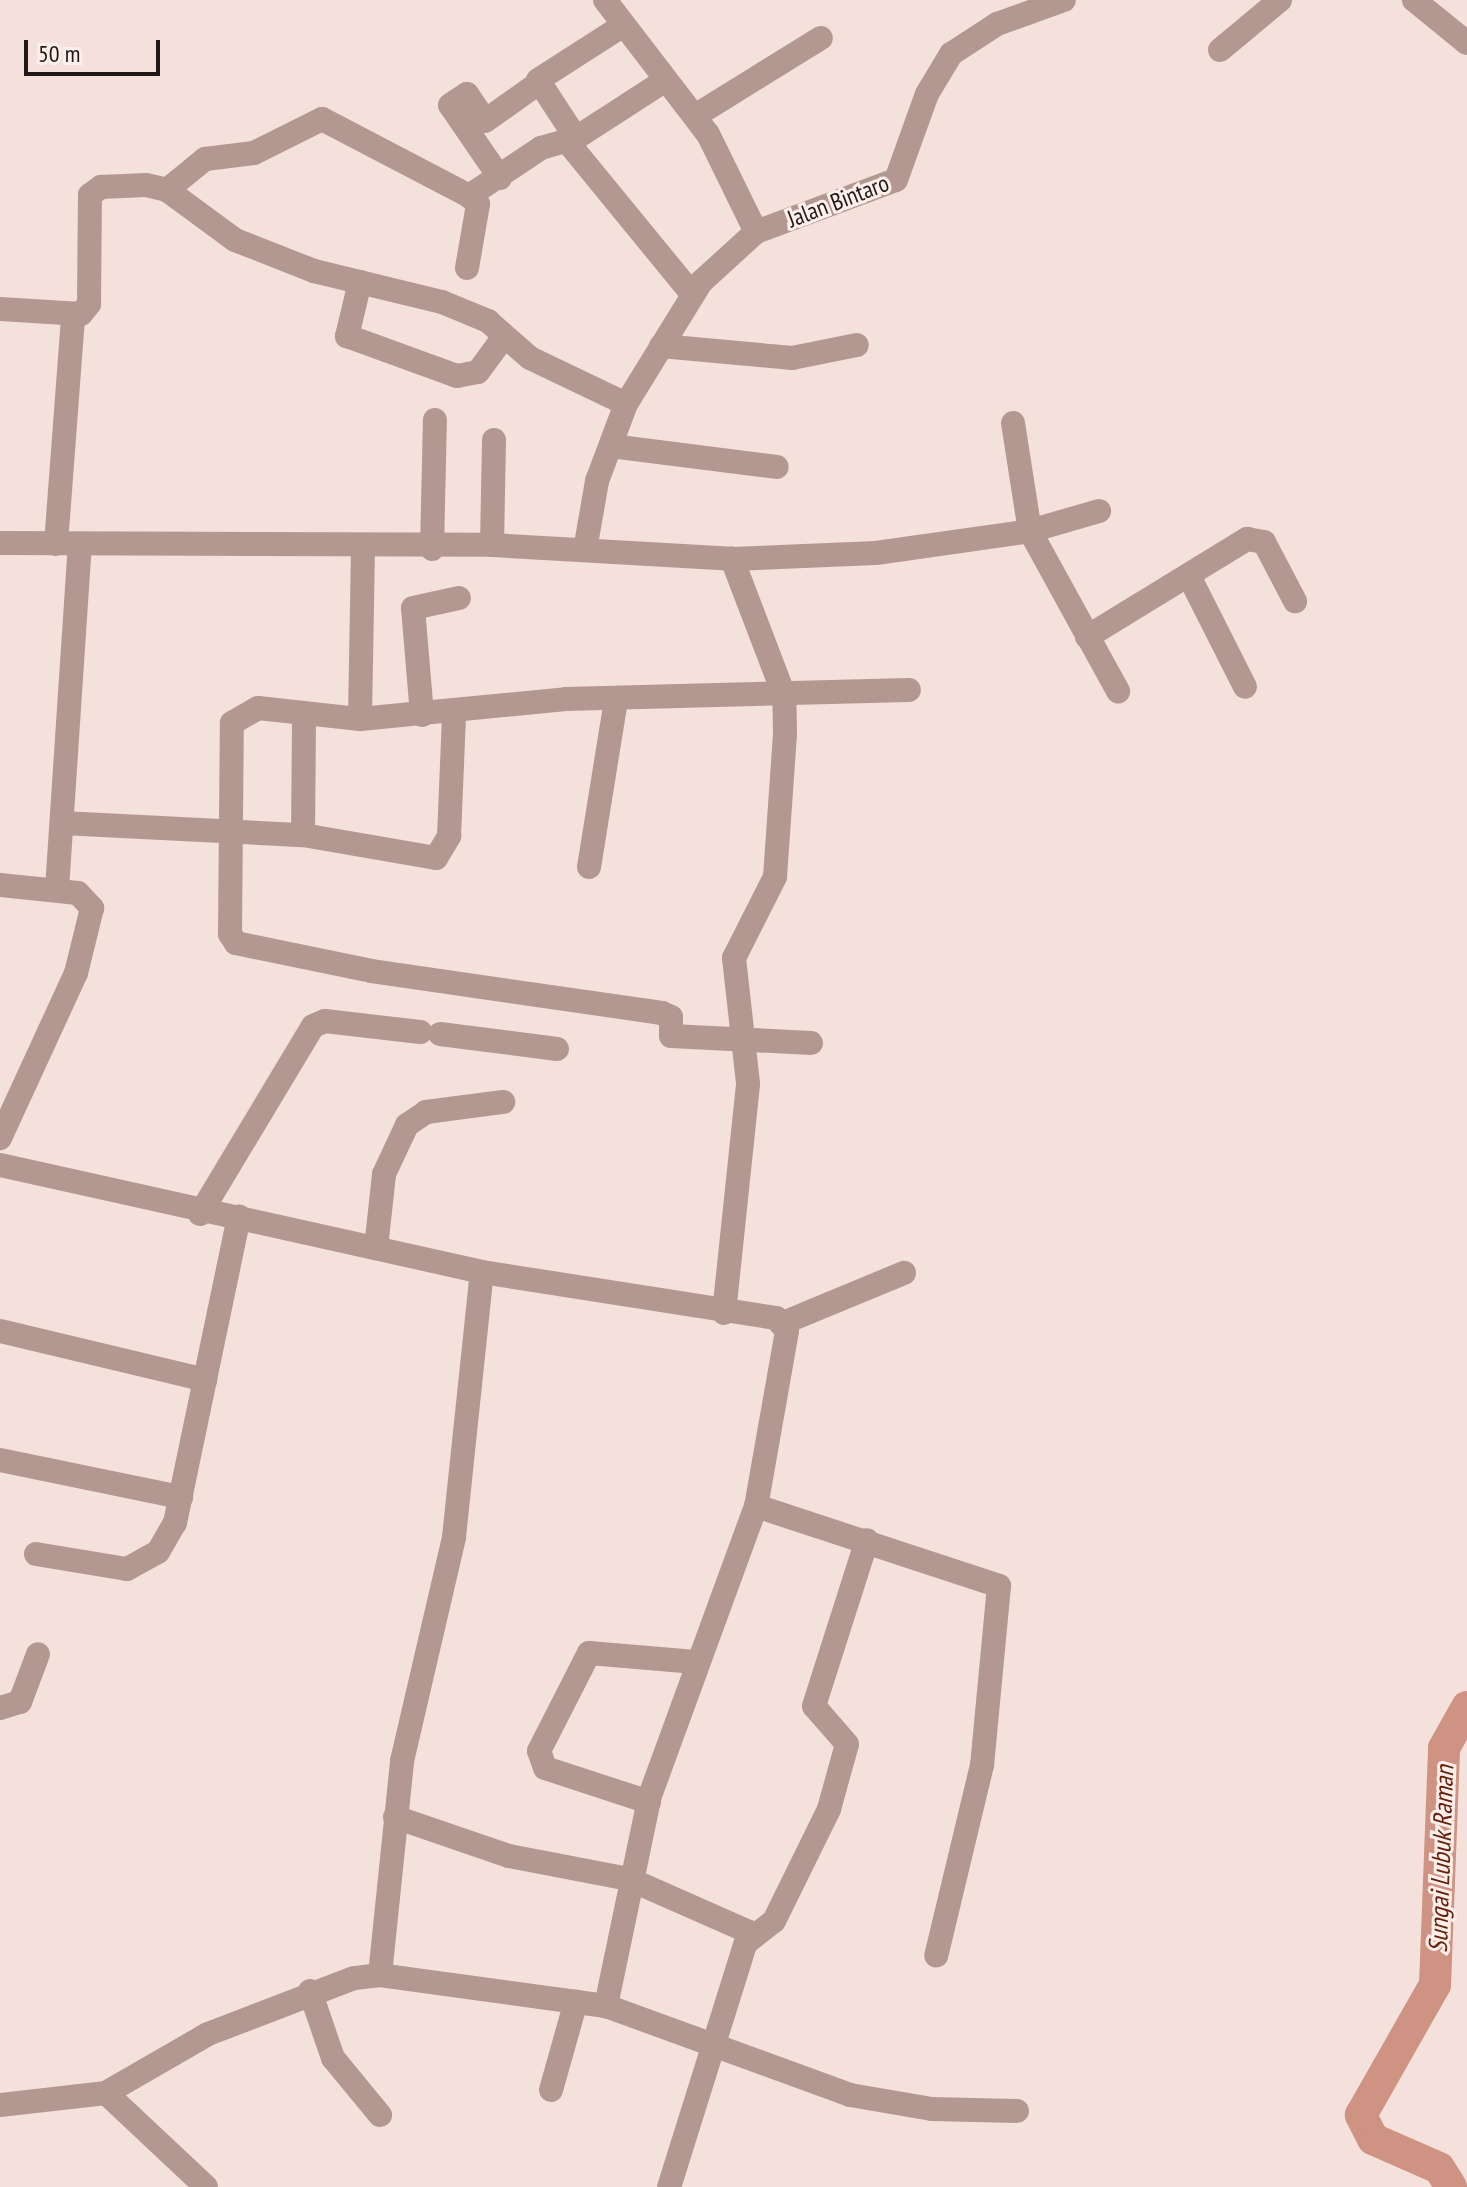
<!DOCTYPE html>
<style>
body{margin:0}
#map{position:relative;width:1467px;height:2187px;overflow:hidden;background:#f4e1db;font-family:"PT Sans Narrow",sans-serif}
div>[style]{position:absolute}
.river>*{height:32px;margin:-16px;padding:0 16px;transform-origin:16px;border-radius:16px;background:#ce9383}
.minor>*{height:24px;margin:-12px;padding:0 12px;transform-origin:12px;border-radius:12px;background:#b39891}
span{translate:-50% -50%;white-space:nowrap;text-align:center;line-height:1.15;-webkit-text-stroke:6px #ffefea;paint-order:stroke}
.street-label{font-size:24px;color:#201917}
.water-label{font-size:26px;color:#66200b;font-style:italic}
.scale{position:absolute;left:24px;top:40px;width:136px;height:36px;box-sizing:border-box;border:4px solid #201917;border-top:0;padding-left:10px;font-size:24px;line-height:28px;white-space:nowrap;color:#201917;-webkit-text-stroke:6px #ffefea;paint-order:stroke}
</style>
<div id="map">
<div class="river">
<div style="left:1451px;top:2187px;width:22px;rotate:-122deg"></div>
<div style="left:1439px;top:2168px;width:72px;rotate:-156.3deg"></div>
<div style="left:1373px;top:2139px;width:27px;rotate:-117deg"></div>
<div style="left:1361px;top:2115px;width:150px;rotate:-60.4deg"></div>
<div style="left:1435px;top:1985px;width:237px;rotate:-87.8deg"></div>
<div style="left:1444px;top:1748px;width:47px;rotate:-60.7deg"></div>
</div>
<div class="minor">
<div style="left:605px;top:0;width:169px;rotate:52.5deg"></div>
<div style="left:708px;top:134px;width:109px;rotate:63.9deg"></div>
<div style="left:1414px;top:0;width:68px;rotate:39.1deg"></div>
<div style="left:1220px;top:50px;width:78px;rotate:-39.8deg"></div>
<div style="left:695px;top:116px;width:148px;rotate:-31.8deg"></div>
<div style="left:576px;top:138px;width:105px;rotate:-32.9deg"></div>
<div style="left:566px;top:140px;width:199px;rotate:50.7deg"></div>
<div style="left:500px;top:178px;width:88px;rotate:-124.4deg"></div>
<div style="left:450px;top:105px;width:20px;rotate:-33deg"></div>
<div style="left:467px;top:94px;width:32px;rotate:56deg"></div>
<div style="left:485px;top:121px;width:64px;rotate:-35.4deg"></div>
<div style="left:167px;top:190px;width:49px;rotate:-39.2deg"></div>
<div style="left:205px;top:159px;width:49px;rotate:-7deg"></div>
<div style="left:254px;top:153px;width:76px;rotate:-26.6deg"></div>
<div style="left:322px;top:119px;width:166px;rotate:27.6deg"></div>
<div style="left:469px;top:196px;width:87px;rotate:-33.7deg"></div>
<div style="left:541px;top:148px;width:36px;rotate:-16deg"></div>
<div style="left:576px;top:138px;width:69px;rotate:-123.2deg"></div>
<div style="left:538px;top:80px;width:100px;rotate:-32.7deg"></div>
<div style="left:467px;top:268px;width:65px;rotate:-80.2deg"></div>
<div style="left:478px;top:204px;width:12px;rotate:-138deg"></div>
<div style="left:360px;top:282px;width:56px;rotate:103.5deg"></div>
<div style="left:347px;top:336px;width:117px;rotate:20deg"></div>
<div style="left:457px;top:376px;width:21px;rotate:-11deg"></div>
<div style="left:478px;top:372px;width:42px;rotate:-53.7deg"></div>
<div style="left:0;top:309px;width:81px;rotate:3.5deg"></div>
<div style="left:81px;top:314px;width:13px;rotate:-51deg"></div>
<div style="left:89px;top:304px;width:109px;rotate:-89.5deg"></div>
<div style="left:90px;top:195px;width:14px;rotate:-36deg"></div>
<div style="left:101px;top:187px;width:45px;rotate:-2.5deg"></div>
<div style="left:146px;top:185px;width:22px;rotate:13deg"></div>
<div style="left:167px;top:190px;width:84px;rotate:36.3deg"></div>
<div style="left:235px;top:240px;width:85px;rotate:21.4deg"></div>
<div style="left:314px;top:271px;width:132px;rotate:13.6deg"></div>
<div style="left:442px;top:302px;width:50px;rotate:22.4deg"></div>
<div style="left:488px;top:321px;width:56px;rotate:41.4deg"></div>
<div style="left:530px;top:358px;width:106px;rotate:25.6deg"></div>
<div style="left:661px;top:346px;width:132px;rotate:5.2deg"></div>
<div style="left:792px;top:358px;width:66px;rotate:-11.3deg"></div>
<div style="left:1013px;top:423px;width:109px;rotate:81.1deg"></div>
<div style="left:1030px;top:531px;width:72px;rotate:-16.2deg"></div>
<div style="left:611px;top:446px;width:167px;rotate:7.2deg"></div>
<div style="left:0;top:543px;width:492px;rotate:0.2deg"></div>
<div style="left:492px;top:545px;width:240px;rotate:3.3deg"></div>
<div style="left:732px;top:559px;width:144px;rotate:-2.4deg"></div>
<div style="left:876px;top:553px;width:156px;rotate:-8.1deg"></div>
<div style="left:1030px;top:531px;width:183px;rotate:61.2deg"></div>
<div style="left:56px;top:544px;width:229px;rotate:-85.7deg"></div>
<div style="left:492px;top:545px;width:105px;rotate:-88.9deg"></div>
<div style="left:432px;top:549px;width:129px;rotate:-88.7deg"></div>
<div style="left:585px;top:550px;width:70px;rotate:-80.1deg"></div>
<div style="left:597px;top:481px;width:82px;rotate:-69.4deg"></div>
<div style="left:626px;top:404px;width:143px;rotate:-58.4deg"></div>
<div style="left:701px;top:282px;width:74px;rotate:-42.3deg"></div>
<div style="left:756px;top:232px;width:149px;rotate:-20.4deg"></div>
<div style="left:896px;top:180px;width:91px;rotate:-70.2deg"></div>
<div style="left:927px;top:94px;width:47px;rotate:-59deg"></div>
<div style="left:951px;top:54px;width:55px;rotate:-33.1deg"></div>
<div style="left:997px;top:24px;width:71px;rotate:-19.7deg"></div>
<div style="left:1189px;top:576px;width:124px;rotate:63.2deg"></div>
<div style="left:1087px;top:637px;width:188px;rotate:-31.5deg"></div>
<div style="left:1247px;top:539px;width:17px;rotate:10deg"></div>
<div style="left:1264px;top:542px;width:67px;rotate:62.3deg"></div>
<div style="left:422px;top:715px;width:107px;rotate:-94.8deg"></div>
<div style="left:413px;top:608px;width:47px;rotate:-12.3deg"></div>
<div style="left:360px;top:719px;width:169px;rotate:-89deg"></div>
<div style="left:62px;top:823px;width:241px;rotate:2.9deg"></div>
<div style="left:303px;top:835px;width:135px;rotate:9.8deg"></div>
<div style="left:436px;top:858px;width:26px;rotate:-59deg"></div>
<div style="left:449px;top:836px;width:121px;rotate:-87.6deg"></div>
<div style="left:303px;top:835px;width:122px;rotate:-89.5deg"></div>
<div style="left:589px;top:867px;width:168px;rotate:-80.8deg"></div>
<div style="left:0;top:885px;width:78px;rotate:5.9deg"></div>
<div style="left:78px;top:893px;width:21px;rotate:47deg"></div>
<div style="left:92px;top:908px;width:67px;rotate:103.8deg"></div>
<div style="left:76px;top:973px;width:182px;rotate:114.7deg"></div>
<div style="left:57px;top:889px;width:345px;rotate:-86.2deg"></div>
<div style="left:440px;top:1034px;width:118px;rotate:7.3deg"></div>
<div style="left:811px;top:1043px;width:140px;rotate:-177.1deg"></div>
<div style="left:671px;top:1036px;width:19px;rotate:-90deg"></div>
<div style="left:671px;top:1017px;width:10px;rotate:-156deg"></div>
<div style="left:662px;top:1013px;width:293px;rotate:-171.8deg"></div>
<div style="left:372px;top:971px;width:139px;rotate:-168.4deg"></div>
<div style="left:236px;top:943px;width:11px;rotate:-124deg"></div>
<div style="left:230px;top:934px;width:211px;rotate:-89.5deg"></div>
<div style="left:232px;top:723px;width:30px;rotate:-30deg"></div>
<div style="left:258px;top:708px;width:103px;rotate:6.2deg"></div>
<div style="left:360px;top:719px;width:207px;rotate:-5.5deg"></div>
<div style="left:566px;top:699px;width:343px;rotate:-1.5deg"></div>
<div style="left:0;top:1165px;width:494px;rotate:12.5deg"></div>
<div style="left:482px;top:1272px;width:298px;rotate:8.9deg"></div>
<div style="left:776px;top:1318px;width:17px;rotate:50deg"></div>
<div style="left:787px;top:1331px;width:178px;rotate:100deg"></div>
<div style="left:756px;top:1506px;width:308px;rotate:110.1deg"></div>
<div style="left:650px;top:1795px;width:216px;rotate:101.8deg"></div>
<div style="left:606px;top:2006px;width:228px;rotate:-172.2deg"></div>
<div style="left:380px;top:1975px;width:26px;rotate:173deg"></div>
<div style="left:354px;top:1978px;width:156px;rotate:159deg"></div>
<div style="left:208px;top:2034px;width:118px;rotate:150deg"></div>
<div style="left:106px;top:2093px;width:107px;rotate:173.5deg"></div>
<div style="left:200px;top:1214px;width:219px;rotate:-59deg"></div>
<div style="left:313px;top:1026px;width:13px;rotate:-23deg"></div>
<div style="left:325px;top:1021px;width:96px;rotate:6.6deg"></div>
<div style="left:376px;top:1248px;width:74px;rotate:-83.8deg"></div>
<div style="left:384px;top:1174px;width:54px;rotate:-64.9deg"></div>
<div style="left:407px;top:1125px;width:23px;rotate:-34deg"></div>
<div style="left:426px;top:1112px;width:78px;rotate:-7.4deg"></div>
<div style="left:724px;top:1313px;width:231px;rotate:-84deg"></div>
<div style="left:748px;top:1083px;width:126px;rotate:-96.4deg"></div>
<div style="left:734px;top:958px;width:91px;rotate:-63.2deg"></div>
<div style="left:775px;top:877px;width:143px;rotate:-86deg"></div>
<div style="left:785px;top:734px;width:39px;rotate:-91deg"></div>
<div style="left:784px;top:695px;width:146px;rotate:-110.9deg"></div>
<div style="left:783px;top:1323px;width:131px;rotate:-22.5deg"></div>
<div style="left:0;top:1331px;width:211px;rotate:13.4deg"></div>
<div style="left:0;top:1460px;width:185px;rotate:11.6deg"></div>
<div style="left:756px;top:1506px;width:256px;rotate:18.2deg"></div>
<div style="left:999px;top:1586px;width:180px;rotate:95.4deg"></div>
<div style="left:982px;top:1765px;width:196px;rotate:103.5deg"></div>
<div style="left:36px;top:1554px;width:92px;rotate:9.4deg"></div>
<div style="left:127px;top:1569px;width:35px;rotate:-29deg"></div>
<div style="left:158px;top:1552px;width:34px;rotate:-60deg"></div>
<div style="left:175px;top:1523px;width:313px;rotate:-78.2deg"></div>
<div style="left:0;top:1708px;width:21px;rotate:-17deg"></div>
<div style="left:20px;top:1702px;width:51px;rotate:-69.4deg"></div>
<div style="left:649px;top:1802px;width:109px;rotate:-161.9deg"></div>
<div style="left:545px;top:1768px;width:18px;rotate:-109deg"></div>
<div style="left:539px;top:1751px;width:110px;rotate:-63deg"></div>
<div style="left:589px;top:1653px;width:107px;rotate:4.8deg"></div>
<div style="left:395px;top:1817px;width:120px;rotate:18.9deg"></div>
<div style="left:509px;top:1856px;width:122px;rotate:10.9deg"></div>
<div style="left:629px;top:1879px;width:131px;rotate:23.8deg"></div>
<div style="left:749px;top:1932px;width:267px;rotate:107.4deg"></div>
<div style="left:747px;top:1942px;width:34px;rotate:-38deg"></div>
<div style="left:774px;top:1921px;width:125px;rotate:-63.8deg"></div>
<div style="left:829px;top:1809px;width:67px;rotate:-74.5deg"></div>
<div style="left:847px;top:1744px;width:50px;rotate:-131deg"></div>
<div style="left:814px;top:1706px;width:174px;rotate:-72.3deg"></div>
<div style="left:380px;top:1975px;width:215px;rotate:-84.1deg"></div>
<div style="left:402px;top:1761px;width:230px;rotate:-76.9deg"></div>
<div style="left:454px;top:1537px;width:266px;rotate:-84deg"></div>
<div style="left:310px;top:1991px;width:71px;rotate:71.1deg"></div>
<div style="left:333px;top:2058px;width:74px;rotate:50.5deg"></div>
<div style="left:606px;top:2006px;width:260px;rotate:20deg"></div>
<div style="left:850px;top:2095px;width:83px;rotate:9.7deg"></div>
<div style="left:932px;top:2109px;width:85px;rotate:1.3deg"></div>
<div style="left:551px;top:2090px;width:92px;rotate:-74.3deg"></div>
<div style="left:106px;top:2093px;width:137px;rotate:43.2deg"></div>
</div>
<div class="street-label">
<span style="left:838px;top:201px;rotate:-21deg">Jalan Bintaro</span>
</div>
<div class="water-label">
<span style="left:1441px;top:1859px;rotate:-88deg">Sungai Lubuk Raman</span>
</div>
<div class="scale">50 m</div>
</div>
